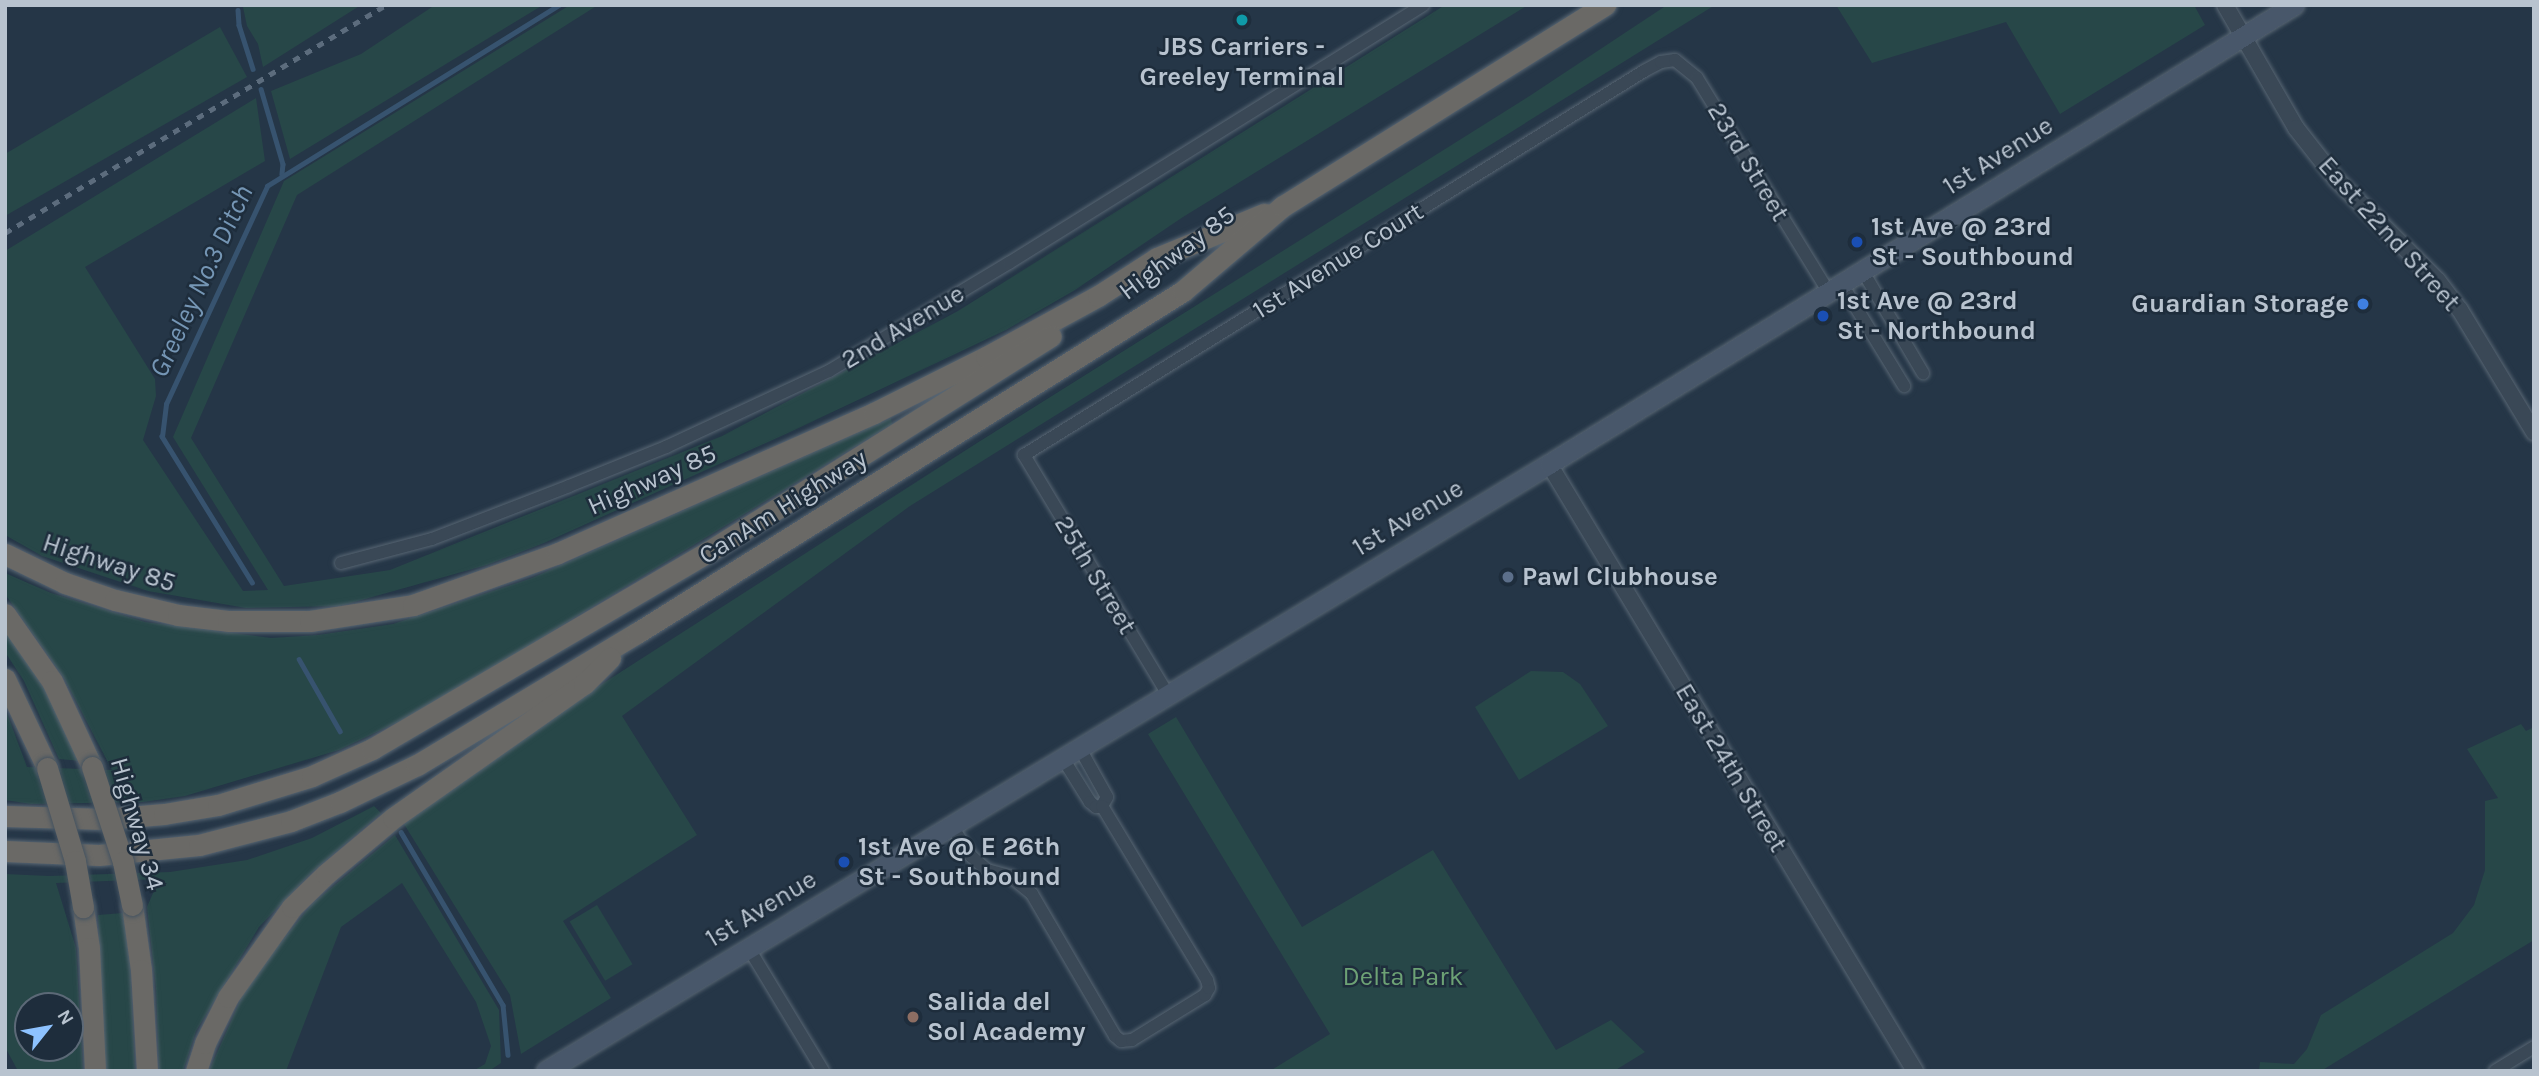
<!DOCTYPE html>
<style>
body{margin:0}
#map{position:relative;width:2539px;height:1076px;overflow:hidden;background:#253647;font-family:Karla,sans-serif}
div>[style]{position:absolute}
.green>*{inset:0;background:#274748;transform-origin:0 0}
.stream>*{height:4.5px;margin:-2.25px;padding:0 2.25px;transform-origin:2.25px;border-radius:2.25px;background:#37536f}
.roads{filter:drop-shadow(0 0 2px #586673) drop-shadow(0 0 2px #586673)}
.minor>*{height:12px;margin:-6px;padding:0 6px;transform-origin:6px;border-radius:6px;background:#3a4856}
.tertiary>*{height:16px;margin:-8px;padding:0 8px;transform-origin:8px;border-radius:8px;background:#3a4856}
.secondary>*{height:19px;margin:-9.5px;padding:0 9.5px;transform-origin:9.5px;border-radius:9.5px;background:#48576a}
.trunk>*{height:21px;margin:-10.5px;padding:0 10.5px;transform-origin:10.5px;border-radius:10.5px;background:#6a6966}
.rail>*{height:4.5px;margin-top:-2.25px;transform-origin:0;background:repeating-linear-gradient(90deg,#5c6c7d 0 7px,transparent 0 14px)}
.bridges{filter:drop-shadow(0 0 2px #445361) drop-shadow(0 0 2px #445361)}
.trunk-bridge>*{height:21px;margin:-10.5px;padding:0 10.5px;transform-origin:10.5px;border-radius:10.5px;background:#6a6966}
.dots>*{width:19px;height:19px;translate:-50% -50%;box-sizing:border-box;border:4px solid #1e2d3c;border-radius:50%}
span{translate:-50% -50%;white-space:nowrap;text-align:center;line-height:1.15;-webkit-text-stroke:5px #1e2d3c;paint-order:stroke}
.poi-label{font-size:26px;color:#b8c3cf;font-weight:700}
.left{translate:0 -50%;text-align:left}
.right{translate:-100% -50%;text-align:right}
.street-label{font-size:26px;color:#b8c3cf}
.park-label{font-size:26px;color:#6da275}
.water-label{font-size:28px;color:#7596b5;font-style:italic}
.frame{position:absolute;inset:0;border:7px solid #b8c3cf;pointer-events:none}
.north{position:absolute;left:14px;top:992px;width:70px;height:70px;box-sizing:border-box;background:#1e2d3c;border:2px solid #5c6977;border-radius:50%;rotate:59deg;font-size:19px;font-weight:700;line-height:28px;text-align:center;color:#b8c3cf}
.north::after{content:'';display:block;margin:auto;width:24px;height:32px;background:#8dc2ff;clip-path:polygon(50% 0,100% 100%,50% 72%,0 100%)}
</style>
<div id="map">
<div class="green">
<div style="clip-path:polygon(361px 5px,263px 67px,258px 44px,247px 26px,243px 7px)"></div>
<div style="clip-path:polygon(435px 5px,543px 5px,290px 159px,271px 91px,361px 54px)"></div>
<div style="clip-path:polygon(570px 5px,598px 5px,297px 195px,191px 438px,284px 586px,390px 570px,722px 436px,958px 311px,1445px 5px,1528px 5px,1183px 217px,1075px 290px,1006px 330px,788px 433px,544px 543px,487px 565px,340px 606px,246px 608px,148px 591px,42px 556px,5px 535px,5px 251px,256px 98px,265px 161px,85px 267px,155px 379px,156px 396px,143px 440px,243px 591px,268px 590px,173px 437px,284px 181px)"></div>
<div style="clip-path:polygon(1667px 5px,1715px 5px,910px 506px,622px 716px,697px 835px,563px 921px,611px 998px,521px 1054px,510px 995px,404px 824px,560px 711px,977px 443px,1531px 95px)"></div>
<div style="clip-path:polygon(1836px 5px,2194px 5px,2205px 25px,2060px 114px,2006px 22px,1872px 63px)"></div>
<div style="clip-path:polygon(220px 27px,247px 77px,5px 216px,5px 154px)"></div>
<div style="clip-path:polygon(891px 418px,892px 424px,502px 662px,402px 720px,339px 750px,185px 796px,143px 802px,31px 804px,5px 800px,5px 708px,27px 767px,112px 770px,64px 678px,5px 594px,5px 573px,51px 593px,145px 622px,271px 638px,318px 635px,393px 624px,532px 578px)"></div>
<div style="clip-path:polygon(5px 631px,39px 677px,81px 761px,59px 759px,24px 681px,5px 652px)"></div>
<div style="clip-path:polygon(1531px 671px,1563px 672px,1580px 684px,1608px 726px,1519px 780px,1475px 707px)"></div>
<div style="clip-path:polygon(1176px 717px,1302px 927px,1433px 850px,1556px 1050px,1611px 1020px,1645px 1052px,1614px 1071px,1270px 1071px,1330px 1034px,1148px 734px)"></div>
<div style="clip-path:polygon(2521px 724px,2526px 731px,2534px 727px,2534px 940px,2321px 1071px,2259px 1071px,2260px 1062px,2294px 1064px,2307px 1049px,2321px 1015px,2453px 933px,2474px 905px,2485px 870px,2485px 801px,2498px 798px,2467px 749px)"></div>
<div style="clip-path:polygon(evenodd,374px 806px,381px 813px,310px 874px,259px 927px,196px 1031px,183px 1071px,159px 1071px,156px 988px,147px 907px,159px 879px,56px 883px,76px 948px,83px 1071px,18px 1071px,5px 1047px,5px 874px,49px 876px,170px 872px,247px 860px,312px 838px,374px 806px,28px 1006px,70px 1006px,70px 1048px,28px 1048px,28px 1006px)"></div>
<div style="clip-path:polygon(395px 835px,499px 1010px,501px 1063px,489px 1071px,473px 1071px,485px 1064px,491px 1046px,476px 1002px,402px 883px,341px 927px,286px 1071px,209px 1071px,248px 983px,312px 904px)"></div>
<div style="left:597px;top:905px;width:69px;height:32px;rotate:59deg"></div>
<div style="clip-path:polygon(123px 913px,130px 965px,135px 1071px,105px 1071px,98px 915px)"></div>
</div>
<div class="stream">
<div style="left:238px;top:10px;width:15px;rotate:86deg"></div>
<div style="left:239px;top:25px;width:46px;rotate:72.3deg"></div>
<div style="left:261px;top:89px;width:78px;rotate:73.7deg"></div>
<div style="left:283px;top:164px;width:10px;rotate:96deg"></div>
<div style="left:252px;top:583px;width:172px;rotate:-121.7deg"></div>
<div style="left:162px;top:437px;width:33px;rotate:-83deg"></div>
<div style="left:166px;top:404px;width:240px;rotate:-65.1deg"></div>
<div style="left:267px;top:186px;width:344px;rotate:-31.8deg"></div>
<div style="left:299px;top:659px;width:83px;rotate:60.3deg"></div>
<div style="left:401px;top:832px;width:201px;rotate:59.5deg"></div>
<div style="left:503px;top:1005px;width:50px;rotate:84.3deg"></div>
</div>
<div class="roads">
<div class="minor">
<div style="left:1862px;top:270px;width:120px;rotate:59.4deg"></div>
<div style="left:1841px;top:283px;width:121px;rotate:58.5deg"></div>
<div style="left:341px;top:563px;width:94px;rotate:-14.8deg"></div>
<div style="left:432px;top:539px;width:147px;rotate:-21.1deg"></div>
<div style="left:569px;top:486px;width:105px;rotate:-21.9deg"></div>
<div style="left:666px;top:447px;width:180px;rotate:-25deg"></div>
<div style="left:829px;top:371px;width:210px;rotate:-31deg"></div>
<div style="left:1009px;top:263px;width:488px;rotate:-31.9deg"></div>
<div style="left:1167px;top:693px;width:278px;rotate:-121deg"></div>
<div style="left:1024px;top:455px;width:729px;rotate:-31.77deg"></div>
<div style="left:1644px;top:71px;width:19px;rotate:-28deg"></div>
<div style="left:1661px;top:62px;width:14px;rotate:-8deg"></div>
<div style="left:1675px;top:60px;width:28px;rotate:39deg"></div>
<div style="left:1697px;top:78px;width:250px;rotate:58.4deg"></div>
<div style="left:1062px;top:757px;width:53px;rotate:58.1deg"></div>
<div style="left:1090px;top:802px;width:8px;rotate:40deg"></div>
<div style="left:1096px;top:807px;width:6px;rotate:-9deg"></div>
<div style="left:1102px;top:806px;width:10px;rotate:-61deg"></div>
<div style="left:1107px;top:797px;width:57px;rotate:-119.2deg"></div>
<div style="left:951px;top:825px;width:37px;rotate:57deg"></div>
<div style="left:971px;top:856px;width:21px;rotate:41deg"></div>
<div style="left:987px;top:870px;width:24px;rotate:15deg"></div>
<div style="left:1010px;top:876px;width:28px;rotate:39deg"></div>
<div style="left:1032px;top:894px;width:164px;rotate:59.7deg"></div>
<div style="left:1115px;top:1036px;width:8px;rotate:40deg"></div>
<div style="left:1121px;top:1041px;width:11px;rotate:-5deg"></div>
<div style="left:1132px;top:1040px;width:86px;rotate:-31.7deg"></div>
<div style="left:1205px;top:995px;width:8px;rotate:-60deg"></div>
<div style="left:1209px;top:988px;width:8px;rotate:-104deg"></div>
<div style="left:1207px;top:980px;width:203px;rotate:-121.1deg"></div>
<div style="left:748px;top:947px;width:145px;rotate:58.8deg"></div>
<div style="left:2495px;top:1071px;width:46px;rotate:-31.6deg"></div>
</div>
<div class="tertiary">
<div style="left:2225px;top:5px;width:142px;rotate:60deg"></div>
<div style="left:2296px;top:128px;width:65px;rotate:51.9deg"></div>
<div style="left:2336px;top:179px;width:144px;rotate:45deg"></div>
<div style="left:2438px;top:281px;width:36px;rotate:53deg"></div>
<div style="left:2460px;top:310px;width:143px;rotate:58.8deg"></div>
<div style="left:1549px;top:464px;width:709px;rotate:58.91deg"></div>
</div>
<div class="secondary">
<div style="left:546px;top:1071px;width:1172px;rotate:-31.18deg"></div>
<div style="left:1549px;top:464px;width:875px;rotate:-31.64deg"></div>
</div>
<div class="trunk">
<div style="left:5px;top:554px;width:67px;rotate:25.8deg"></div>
<div style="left:65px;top:583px;width:53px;rotate:18.8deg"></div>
<div style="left:115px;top:600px;width:65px;rotate:13.4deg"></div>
<div style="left:178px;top:615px;width:50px;rotate:6.8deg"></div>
<div style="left:228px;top:621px;width:82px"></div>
<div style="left:310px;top:621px;width:104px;rotate:-8.8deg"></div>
<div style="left:413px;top:605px;width:154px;rotate:-19.7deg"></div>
<div style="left:558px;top:553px;width:346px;rotate:-23.9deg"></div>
<div style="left:874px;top:413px;width:125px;rotate:-26.6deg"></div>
<div style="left:986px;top:357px;width:128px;rotate:-28.6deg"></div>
<div style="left:1098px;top:296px;width:70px;rotate:-32.8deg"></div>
<div style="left:1157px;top:258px;width:116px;rotate:-22.4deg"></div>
<div style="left:5px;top:614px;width:82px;rotate:55deg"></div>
<div style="left:52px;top:681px;width:95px;rotate:65.1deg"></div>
<div style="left:5px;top:679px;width:98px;rotate:64.7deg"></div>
<div style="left:5px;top:816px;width:100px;rotate:1.7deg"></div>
<div style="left:105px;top:819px;width:59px;rotate:-4.8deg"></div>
<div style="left:164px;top:814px;width:55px;rotate:-9.5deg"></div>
<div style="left:218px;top:805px;width:98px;rotate:-17.1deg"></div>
<div style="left:312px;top:776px;width:66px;rotate:-24.2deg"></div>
<div style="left:372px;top:749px;width:389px;rotate:-30.4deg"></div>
<div style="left:708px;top:552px;width:405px;rotate:-32.2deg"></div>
<div style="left:5px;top:851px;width:94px;rotate:2.4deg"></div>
<div style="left:99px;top:855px;width:100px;rotate:-5.7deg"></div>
<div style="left:199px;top:845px;width:95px;rotate:-14.6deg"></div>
<div style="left:291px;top:821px;width:53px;rotate:-21.2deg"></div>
<div style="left:340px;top:802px;width:85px;rotate:-25.7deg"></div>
<div style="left:417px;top:765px;width:257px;rotate:-31deg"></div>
<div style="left:637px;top:633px;width:644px;rotate:-32.06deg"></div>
<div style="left:1183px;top:291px;width:131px;rotate:-40.4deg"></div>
<div style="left:1283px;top:206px;width:380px;rotate:-32deg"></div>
<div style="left:132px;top:905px;width:66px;rotate:82.1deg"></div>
<div style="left:141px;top:970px;width:101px;rotate:86.6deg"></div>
<div style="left:83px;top:907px;width:41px;rotate:81.7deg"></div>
<div style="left:89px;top:948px;width:123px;rotate:87.2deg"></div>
<div style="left:196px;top:1071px;width:29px;rotate:-72deg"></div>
<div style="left:205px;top:1043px;width:51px;rotate:-63.4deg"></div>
<div style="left:228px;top:997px;width:110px;rotate:-54.6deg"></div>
<div style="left:292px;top:907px;width:47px;rotate:-44.1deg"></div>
<div style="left:326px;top:874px;width:87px;rotate:-39.9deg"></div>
<div style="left:393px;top:818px;width:233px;rotate:-35.1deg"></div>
<div style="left:584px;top:684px;width:37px;rotate:-45deg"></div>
</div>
</div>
<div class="rail">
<div style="left:5px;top:233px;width:444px;rotate:-30.9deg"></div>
</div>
<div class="bridges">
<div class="trunk-bridge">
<div style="left:92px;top:767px;width:100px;rotate:71.9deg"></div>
<div style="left:123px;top:862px;width:44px;rotate:78.2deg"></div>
<div style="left:47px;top:768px;width:97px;rotate:73.2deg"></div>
<div style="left:75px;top:861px;width:47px;rotate:80.1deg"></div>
</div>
</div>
<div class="dots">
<div style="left:1242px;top:20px;background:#0f9aa8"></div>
<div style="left:1857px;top:242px;background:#1a4fb4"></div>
<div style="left:2363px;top:304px;background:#3f7fe0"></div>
<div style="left:1823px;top:316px;background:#1a4fb4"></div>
<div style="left:1508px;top:577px;background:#5c6f8a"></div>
<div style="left:844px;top:862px;background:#1a4fb4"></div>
<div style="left:913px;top:1017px;background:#8d6e63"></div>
</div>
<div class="poi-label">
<span style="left:1242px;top:62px">JBS Carriers -<br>Greeley Terminal</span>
<span class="left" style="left:1871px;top:242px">1st Ave @ 23rd<br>St - Southbound</span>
<span class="left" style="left:1837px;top:316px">1st Ave @ 23rd<br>St - Northbound</span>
<span class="right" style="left:2349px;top:304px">Guardian Storage</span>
<span class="left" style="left:1522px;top:577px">Pawl Clubhouse</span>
<span class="left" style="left:858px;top:862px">1st Ave @ E 26th<br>St - Southbound</span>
<span class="left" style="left:927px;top:1017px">Salida del<br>Sol Academy</span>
</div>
<div class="street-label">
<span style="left:1998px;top:156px;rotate:-32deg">1st Avenue</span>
<span style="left:1748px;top:162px;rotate:59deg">23rd Street</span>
<span style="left:2389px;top:234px;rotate:48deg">East 22nd Street</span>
<span style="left:1177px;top:253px;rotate:-37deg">Highway 85</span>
<span style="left:1338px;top:261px;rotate:-32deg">1st Avenue Court</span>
<span style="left:903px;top:327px;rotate:-31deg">2nd Avenue</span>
<span style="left:652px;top:480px;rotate:-24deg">Highway 85</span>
<span style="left:783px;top:507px;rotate:-32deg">CanAm Highway</span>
<span style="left:1408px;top:518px;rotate:-31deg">1st Avenue</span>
<span style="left:109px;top:563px;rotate:18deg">Highway 85</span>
<span style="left:1095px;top:575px;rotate:59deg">25th Street</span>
<span style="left:1731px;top:768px;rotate:59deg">East 24th Street</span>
<span style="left:137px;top:824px;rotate:74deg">Highway 34</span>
<span style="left:761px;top:909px;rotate:-31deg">1st Avenue</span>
</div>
<div class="park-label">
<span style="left:1403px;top:977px">Delta Park</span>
</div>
<div class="water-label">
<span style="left:201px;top:281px;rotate:-65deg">Greeley No.3 Ditch</span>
</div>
<div class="frame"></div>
<div class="north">N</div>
</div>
